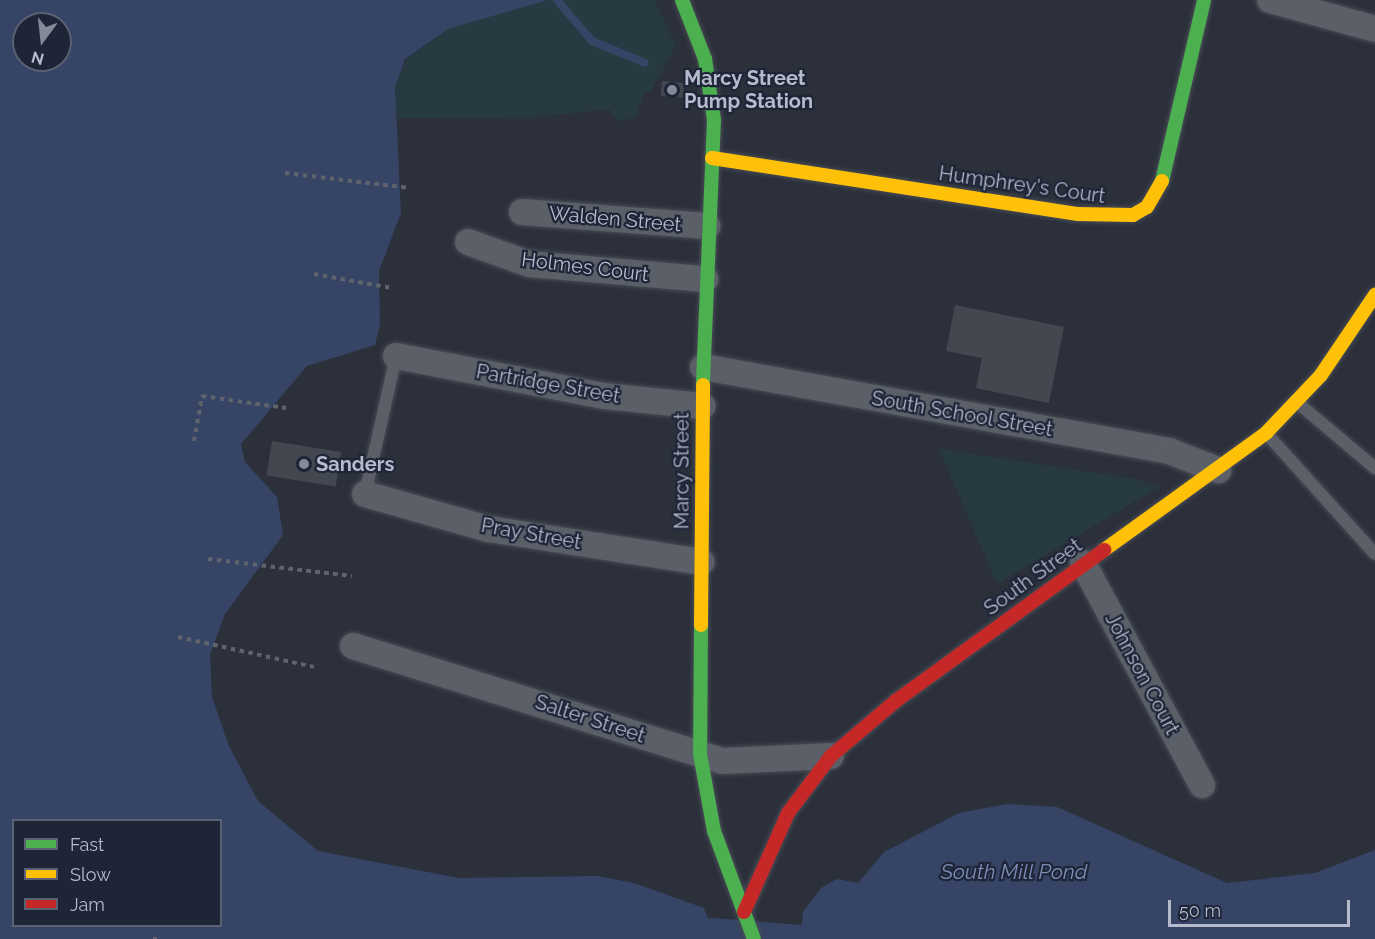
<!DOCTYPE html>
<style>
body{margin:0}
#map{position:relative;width:1375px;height:939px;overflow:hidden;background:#2b303b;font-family:Raleway,sans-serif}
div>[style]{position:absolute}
.green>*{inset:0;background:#273a42}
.water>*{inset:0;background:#364466}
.stream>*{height:8px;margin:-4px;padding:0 4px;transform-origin:4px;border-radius:4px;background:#364466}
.canal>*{height:26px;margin:-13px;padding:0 13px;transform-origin:13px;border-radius:13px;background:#364466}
.building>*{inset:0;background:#434750;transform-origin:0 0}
.path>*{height:4px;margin-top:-2px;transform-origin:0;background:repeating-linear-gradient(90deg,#5e636c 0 4.5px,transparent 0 9px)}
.roads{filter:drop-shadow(0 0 2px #474b54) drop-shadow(0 0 2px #474b54)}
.lane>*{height:12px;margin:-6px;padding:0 6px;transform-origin:6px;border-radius:6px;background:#5b5f68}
.street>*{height:26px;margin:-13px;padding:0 13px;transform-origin:13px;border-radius:13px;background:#5b5f68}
.fast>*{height:14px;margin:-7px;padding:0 7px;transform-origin:7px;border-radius:7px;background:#4caf50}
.slow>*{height:14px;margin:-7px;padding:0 7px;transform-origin:7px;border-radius:7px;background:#ffc107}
.jam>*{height:14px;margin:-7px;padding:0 7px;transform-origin:7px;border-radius:7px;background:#c62828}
.dots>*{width:16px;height:16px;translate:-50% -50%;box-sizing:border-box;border:3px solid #1d2537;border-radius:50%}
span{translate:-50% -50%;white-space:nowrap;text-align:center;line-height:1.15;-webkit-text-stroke:4.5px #1d2537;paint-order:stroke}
.poi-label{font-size:20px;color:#b5bbcc;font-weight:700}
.left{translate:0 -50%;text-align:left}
.street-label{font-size:20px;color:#b5bbcc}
.water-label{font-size:21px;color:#7b8db5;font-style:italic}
.legend{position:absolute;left:12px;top:819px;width:210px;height:108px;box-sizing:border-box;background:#1d2537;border:2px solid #5a6173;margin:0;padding:8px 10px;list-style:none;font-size:18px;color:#b5bbcc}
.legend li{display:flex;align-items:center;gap:12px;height:30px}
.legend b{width:30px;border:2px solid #5a6173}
.north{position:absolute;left:12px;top:12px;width:60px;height:60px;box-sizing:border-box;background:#1d2537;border:2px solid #5a6173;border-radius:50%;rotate:195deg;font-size:16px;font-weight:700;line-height:24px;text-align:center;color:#b5bbcc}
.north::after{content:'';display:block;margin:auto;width:21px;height:27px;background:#858a99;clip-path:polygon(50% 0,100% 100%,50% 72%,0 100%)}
.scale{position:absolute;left:1168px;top:900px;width:182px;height:27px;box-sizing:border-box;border:3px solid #b5bbcc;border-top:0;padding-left:8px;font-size:18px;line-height:21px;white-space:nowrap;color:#b5bbcc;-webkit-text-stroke:4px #1d2537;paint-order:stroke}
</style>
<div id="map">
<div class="green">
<div style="clip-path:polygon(548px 0,655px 0,676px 46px,651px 91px,645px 92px,635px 118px,617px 121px,609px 109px,536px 117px,397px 118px,395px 88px,406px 59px,448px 29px)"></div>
<div style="clip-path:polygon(939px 449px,1136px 479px,1159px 487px,997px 584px)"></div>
</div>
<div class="water">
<div style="clip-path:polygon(evenodd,0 0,548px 0,448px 29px,405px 59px,395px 88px,401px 213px,379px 271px,380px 324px,375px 345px,307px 366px,241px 444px,245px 462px,277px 497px,283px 535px,225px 614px,210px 654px,212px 697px,229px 746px,258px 801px,318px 851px,459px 878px,597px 876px,634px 883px,704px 908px,716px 939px,0 939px,0 0,24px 24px,60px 24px,60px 60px,24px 60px,24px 24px,0 0,14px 820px,220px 820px,220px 926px,14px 926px,14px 820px)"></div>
<div style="clip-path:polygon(1007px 804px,1057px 807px,1227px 883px,1315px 873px,1375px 850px,1375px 939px,800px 939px,803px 912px,821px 888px,837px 879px,858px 883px,884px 852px,959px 813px)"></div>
</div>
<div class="stream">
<div style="left:557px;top:0;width:54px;rotate:49.5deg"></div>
<div style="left:592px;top:41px;width:57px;rotate:22.5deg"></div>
</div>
<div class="canal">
<div style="left:712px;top:931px;width:88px;rotate:4.5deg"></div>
</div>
<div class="building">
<div style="left:662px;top:81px;width:22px;height:15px;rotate:5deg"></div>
<div style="clip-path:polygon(955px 305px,1064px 327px,1049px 403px,976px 388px,982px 358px,946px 351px)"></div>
<div style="left:272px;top:441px;width:70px;height:35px;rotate:9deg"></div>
</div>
<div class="path">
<div style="left:285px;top:173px;width:126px;rotate:6.8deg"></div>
<div style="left:314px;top:274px;width:79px;rotate:10.2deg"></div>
<div style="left:194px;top:441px;width:46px;rotate:-79.9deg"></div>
<div style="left:202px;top:396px;width:85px;rotate:8.1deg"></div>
<div style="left:208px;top:559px;width:145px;rotate:6.7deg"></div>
<div style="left:178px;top:637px;width:139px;rotate:12.4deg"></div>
<div style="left:155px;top:939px;width:2px;rotate:-90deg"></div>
</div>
<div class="roads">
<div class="lane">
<div style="left:1298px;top:403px;width:101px;rotate:40.2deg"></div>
<div style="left:1267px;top:434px;width:161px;rotate:48deg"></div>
<div style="left:365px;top:494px;width:141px;rotate:-77.3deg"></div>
</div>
<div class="street">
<div style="left:1270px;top:0;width:109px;rotate:15.4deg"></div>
<div style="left:522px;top:212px;width:186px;rotate:4.3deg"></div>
<div style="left:468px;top:242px;width:65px;rotate:19.8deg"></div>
<div style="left:529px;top:264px;width:177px;rotate:4.9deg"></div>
<div style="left:396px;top:356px;width:212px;rotate:10.9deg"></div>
<div style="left:604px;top:396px;width:99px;rotate:5.8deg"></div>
<div style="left:703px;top:367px;width:474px;rotate:10.2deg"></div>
<div style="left:1169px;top:451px;width:53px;rotate:21.2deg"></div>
<div style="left:365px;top:494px;width:129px;rotate:15.8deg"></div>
<div style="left:489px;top:529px;width:215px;rotate:8.8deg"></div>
<div style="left:1083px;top:563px;width:252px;rotate:61.8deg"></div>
<div style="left:353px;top:646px;width:387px;rotate:17.3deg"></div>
<div style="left:723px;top:761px;width:108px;rotate:-2.7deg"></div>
</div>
<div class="fast">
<div style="left:682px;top:0;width:63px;rotate:68.7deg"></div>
<div style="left:705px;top:59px;width:62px;rotate:81.6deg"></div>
<div style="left:714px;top:120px;width:265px;rotate:92.4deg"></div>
<div style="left:1162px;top:181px;width:186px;rotate:-76.9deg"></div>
<div style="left:701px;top:625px;width:129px;rotate:90.4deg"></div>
<div style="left:700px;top:754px;width:78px;rotate:79.7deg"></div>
<div style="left:714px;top:831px;width:115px;rotate:69.7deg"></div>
</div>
<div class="slow">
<div style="left:712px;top:158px;width:369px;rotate:8.7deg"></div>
<div style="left:1077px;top:214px;width:56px;rotate:1deg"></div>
<div style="left:1133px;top:215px;width:16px;rotate:-30deg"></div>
<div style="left:1147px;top:207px;width:30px;rotate:-60deg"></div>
<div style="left:1104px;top:550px;width:200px;rotate:-35.8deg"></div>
<div style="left:1266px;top:433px;width:80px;rotate:-46.5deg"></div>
<div style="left:1321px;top:375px;width:97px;rotate:-56deg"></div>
<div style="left:701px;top:625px;width:240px;rotate:-89.5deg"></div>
</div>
<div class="jam">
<div style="left:744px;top:912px;width:108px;rotate:-66deg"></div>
<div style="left:788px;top:813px;width:71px;rotate:-53deg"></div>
<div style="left:831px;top:756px;width:87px;rotate:-40.3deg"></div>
<div style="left:897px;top:700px;width:256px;rotate:-35.9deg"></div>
</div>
</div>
<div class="dots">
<div style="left:672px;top:90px;background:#858a99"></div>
<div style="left:304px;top:464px;background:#858a99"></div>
</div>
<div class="poi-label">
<span class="left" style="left:684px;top:90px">Marcy Street<br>Pump Station</span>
<span class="left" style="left:316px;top:464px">Sanders</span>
</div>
<div class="street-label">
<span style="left:1022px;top:185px;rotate:8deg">Humphrey's Court</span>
<span style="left:615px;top:219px;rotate:5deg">Walden Street</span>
<span style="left:585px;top:267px;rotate:7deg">Holmes Court</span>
<span style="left:548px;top:384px;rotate:10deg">Partridge Street</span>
<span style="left:962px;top:414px;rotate:10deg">South School Street</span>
<span style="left:682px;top:471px;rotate:-90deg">Marcy Street</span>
<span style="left:531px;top:534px;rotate:10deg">Pray Street</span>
<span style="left:1033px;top:577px;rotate:-36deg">South Street</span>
<span style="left:1142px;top:674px;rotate:62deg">Johnson Court</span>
<span style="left:590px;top:719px;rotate:18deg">Salter Street</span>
</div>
<div class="water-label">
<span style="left:1014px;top:872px">South Mill Pond</span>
</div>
<ul class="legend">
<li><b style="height:8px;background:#4caf50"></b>Fast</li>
<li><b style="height:8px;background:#ffc107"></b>Slow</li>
<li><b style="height:8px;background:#c62828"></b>Jam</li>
</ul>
<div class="north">N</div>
<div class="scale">50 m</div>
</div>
